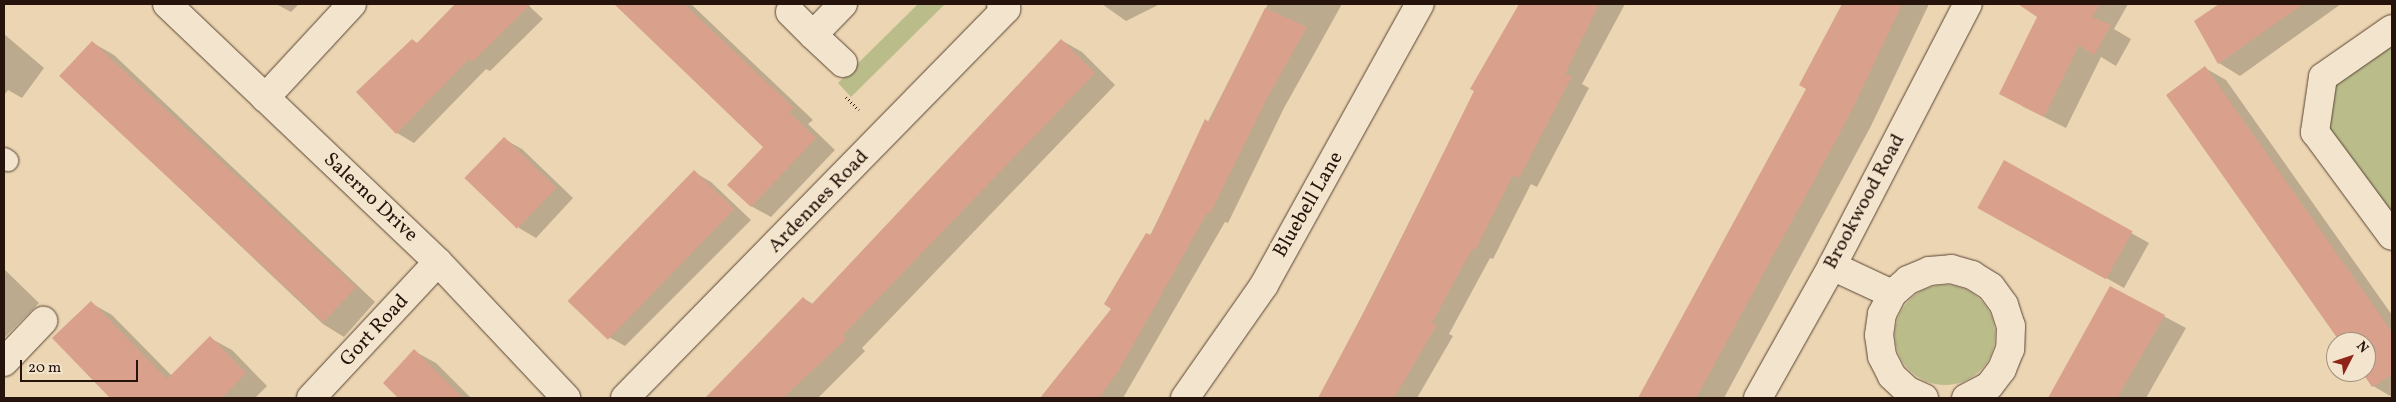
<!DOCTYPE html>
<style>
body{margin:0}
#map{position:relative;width:2396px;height:402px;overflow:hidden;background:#ecd5b2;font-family:Vollkorn,serif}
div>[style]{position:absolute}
.green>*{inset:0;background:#babd8a}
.round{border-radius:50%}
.shadow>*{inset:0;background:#0003}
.building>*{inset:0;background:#d9a18c;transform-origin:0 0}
.path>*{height:3px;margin-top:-1.5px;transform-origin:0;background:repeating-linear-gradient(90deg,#26130b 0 1px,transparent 0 3.5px)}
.roads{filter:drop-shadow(0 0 1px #584435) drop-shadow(0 0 1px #584435)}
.lane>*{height:21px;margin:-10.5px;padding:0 10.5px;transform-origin:10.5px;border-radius:10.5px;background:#f3e4cd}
.street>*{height:28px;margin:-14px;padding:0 14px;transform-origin:14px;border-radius:14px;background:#f3e4cd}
.secondary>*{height:28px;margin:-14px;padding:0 14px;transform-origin:14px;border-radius:14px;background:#f3e4cd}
span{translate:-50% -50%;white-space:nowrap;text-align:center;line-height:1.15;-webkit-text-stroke:5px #f3e4cd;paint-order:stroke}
.street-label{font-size:20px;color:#26130b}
.frame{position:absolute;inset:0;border:5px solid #26130b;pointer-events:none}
.north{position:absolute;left:2326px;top:332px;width:50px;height:50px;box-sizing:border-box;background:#f3e4cd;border:1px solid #a1907f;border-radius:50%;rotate:49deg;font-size:14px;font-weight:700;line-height:20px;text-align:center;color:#26130b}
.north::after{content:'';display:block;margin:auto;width:18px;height:22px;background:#8f2418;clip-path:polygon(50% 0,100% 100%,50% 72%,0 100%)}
.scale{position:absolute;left:20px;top:360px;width:118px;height:22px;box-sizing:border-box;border:2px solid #26130b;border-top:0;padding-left:6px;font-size:15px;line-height:18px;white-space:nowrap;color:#26130b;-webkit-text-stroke:4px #f3e4cd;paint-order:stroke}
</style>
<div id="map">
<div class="green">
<div style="clip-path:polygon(918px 4px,945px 4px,851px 97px,838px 83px)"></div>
<div style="clip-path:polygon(2392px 29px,2392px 236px,2315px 132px,2323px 77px)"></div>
<div class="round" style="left:1895px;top:285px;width:100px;height:100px"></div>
</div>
<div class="shadow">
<div style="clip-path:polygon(276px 4px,299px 4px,291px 12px)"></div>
<div style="clip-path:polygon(457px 4px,527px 4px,543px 19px,490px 71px,486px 69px,414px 143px,397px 133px,412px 40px,418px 44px)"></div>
<div style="clip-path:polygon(616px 4px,691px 4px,813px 120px,808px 124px,835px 150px,771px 217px,751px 206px,765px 147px)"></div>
<div style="clip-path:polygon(1102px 4px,1160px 4px,1126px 21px)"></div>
<div style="clip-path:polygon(1268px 4px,1342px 4px,1284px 108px,1228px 223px,1225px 222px,1123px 398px,1041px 398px,1113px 308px)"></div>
<div style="clip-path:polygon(1521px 4px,1625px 4px,1582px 84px,1589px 88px,1537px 187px,1531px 184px,1493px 259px,1490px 258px,1449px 334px,1453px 336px,1417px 398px,1320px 398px,1476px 91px,1472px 88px)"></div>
<div style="clip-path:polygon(1844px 4px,1929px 4px,1871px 126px,1724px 398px,1639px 398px,1807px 88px,1801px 85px)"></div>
<div style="clip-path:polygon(2020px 4px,2128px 4px,2114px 29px,2131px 39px,2116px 66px,2101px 57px,2066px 128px,2022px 106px,2039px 16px)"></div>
<div style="clip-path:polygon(2221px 4px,2341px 4px,2240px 76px,2219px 63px,2196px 22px)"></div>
<div style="clip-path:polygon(4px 34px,44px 68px,22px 98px,8px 90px,4px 95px)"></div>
<div style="clip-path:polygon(1061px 40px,1082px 52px,1115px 85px,862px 348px,865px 351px,818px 398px,707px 398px,803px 298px,813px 304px)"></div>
<div style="clip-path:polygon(93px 43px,114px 55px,375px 302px,344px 337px,323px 324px,60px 75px)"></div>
<div style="clip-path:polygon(2205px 68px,2226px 80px,2392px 315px,2392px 397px,2373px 386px,2363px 372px,2366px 372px,2366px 342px,2342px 342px)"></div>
<div style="clip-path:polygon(504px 139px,522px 149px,573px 198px,536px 238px,519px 228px)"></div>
<div style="clip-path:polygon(2005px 162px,2149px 243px,2124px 288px,1999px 218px)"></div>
<div style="clip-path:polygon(694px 172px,711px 182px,751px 220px,625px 346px,607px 336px)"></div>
<div style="clip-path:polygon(4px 269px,39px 303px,4px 338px)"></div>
<div style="clip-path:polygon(2111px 288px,2186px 328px,2146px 398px,2050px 398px)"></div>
<div style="clip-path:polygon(91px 303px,112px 315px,172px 376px,210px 338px,232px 350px,267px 386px,255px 398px,112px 398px,54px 339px)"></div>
<div style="clip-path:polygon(414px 351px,436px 363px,471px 398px,400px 398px,384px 383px)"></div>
</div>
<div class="building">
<div style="clip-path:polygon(455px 4px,531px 4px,472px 62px,469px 59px,396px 134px,356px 92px,412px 39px,417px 43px)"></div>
<div style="clip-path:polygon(614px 4px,684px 4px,794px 108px,789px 112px,816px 138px,751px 207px,727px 185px,763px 147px)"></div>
<div style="clip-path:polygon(1519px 4px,1599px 4px,1565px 74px,1572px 76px,1519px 178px,1513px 175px,1475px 250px,1472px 249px,1432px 323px,1437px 325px,1394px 398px,1318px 398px,1375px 291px,1474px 91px,1470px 89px)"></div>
<div style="clip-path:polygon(1842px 4px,1902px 4px,1850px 114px,1696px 398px,1638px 398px,1806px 89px,1799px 85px)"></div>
<div style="clip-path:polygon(2018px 4px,2100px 4px,2092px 17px,2111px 25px,2094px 55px,2079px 45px,2044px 117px,1999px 94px,2037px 17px)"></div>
<div style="clip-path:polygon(2219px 4px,2303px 4px,2218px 64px,2194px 21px)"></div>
<div style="clip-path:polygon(1265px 8px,1307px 27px,1267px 98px,1210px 214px,1207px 213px,1119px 370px,1099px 398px,1040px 398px,1111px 309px,1104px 304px,1146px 233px,1151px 235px,1205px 119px,1209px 122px)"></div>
<div style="clip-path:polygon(1061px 39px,1095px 73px,843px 335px,846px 339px,783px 398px,705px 398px,803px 297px,811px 305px)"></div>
<div style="left:92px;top:41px;width:361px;height:48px;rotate:43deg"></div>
<div style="clip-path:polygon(2205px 66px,2392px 332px,2392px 375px,2372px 387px,2362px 372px,2366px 372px,2366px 342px,2340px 342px,2166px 95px)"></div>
<div style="left:504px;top:137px;width:73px;height:57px;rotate:44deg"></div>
<div style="left:2004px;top:160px;width:147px;height:55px;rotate:29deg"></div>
<div style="left:694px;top:170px;width:56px;height:182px;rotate:44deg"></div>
<div style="clip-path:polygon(2110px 286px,2165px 315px,2117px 398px,2048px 398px)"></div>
<div style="clip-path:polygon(91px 301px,167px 379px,210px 336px,246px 373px,222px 398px,110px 398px,52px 338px)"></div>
<div style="clip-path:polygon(414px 349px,463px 398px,398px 398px,383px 383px)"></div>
</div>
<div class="path">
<div style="left:846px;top:97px;width:18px;rotate:45deg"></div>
</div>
<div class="roads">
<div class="lane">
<div style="left:4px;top:158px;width:4px;rotate:34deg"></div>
</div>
<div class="street">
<div style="left:167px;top:4px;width:374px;rotate:43.6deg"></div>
<div style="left:438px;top:262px;width:187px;rotate:46.7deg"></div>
<div style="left:843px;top:4px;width:43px;rotate:134.1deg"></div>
<div style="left:813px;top:35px;width:41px;rotate:43deg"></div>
<div style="left:790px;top:12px;width:33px;rotate:45deg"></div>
<div style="left:2392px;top:29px;width:84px;rotate:145.2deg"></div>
<div style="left:2323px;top:77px;width:56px;rotate:98.3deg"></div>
<div style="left:2315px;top:132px;width:129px;rotate:53.5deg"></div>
<div style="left:265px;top:98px;width:128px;rotate:-47.2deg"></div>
<div style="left:1832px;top:266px;width:66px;rotate:25deg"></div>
<div style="left:4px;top:362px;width:57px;rotate:-46.4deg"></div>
<div style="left:311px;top:398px;width:186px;rotate:-47deg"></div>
<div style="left:625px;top:398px;width:545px;rotate:-45.6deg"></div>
<div style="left:1006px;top:9px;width:7px;rotate:-135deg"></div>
<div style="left:1758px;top:398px;width:151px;rotate:-60.7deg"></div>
<div style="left:1832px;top:266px;width:295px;rotate:-62.6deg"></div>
<div style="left:1924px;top:398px;width:17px;rotate:-156deg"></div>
<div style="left:1908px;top:391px;width:22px;rotate:-137deg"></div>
<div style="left:1892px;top:376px;width:22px;rotate:-117deg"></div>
<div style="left:1882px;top:356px;width:21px;rotate:-98deg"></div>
<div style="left:1879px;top:335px;width:21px;rotate:-82deg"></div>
<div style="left:1882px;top:314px;width:22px;rotate:-63deg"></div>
<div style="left:1892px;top:294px;width:21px;rotate:-41deg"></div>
<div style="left:1908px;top:280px;width:23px;rotate:-23deg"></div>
<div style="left:1929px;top:271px;width:22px;rotate:-5deg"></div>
<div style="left:1951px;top:269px;width:22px;rotate:16deg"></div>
<div style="left:1972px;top:275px;width:22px;rotate:32deg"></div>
<div style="left:1991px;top:287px;width:22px;rotate:54deg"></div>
<div style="left:2004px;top:305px;width:22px;rotate:72deg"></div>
<div style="left:2011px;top:326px;width:23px;rotate:92deg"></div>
<div style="left:2010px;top:349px;width:22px;rotate:112deg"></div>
<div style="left:2002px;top:369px;width:21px;rotate:127deg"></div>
<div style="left:1989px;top:386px;width:26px;rotate:152deg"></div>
</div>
<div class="secondary">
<div style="left:1185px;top:398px;width:138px;rotate:-55deg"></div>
<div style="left:1264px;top:285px;width:321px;rotate:-61deg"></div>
</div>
</div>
<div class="street-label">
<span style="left:370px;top:198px;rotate:43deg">Salerno Drive</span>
<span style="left:819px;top:202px;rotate:-46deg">Ardennes Road</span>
<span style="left:1865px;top:202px;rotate:-62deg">Brookwood Road</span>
<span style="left:1309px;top:205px;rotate:-60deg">Bluebell Lane</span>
<span style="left:375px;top:331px;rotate:-47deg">Gort Road</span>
</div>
<div class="frame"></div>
<div class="north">N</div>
<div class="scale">20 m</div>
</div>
